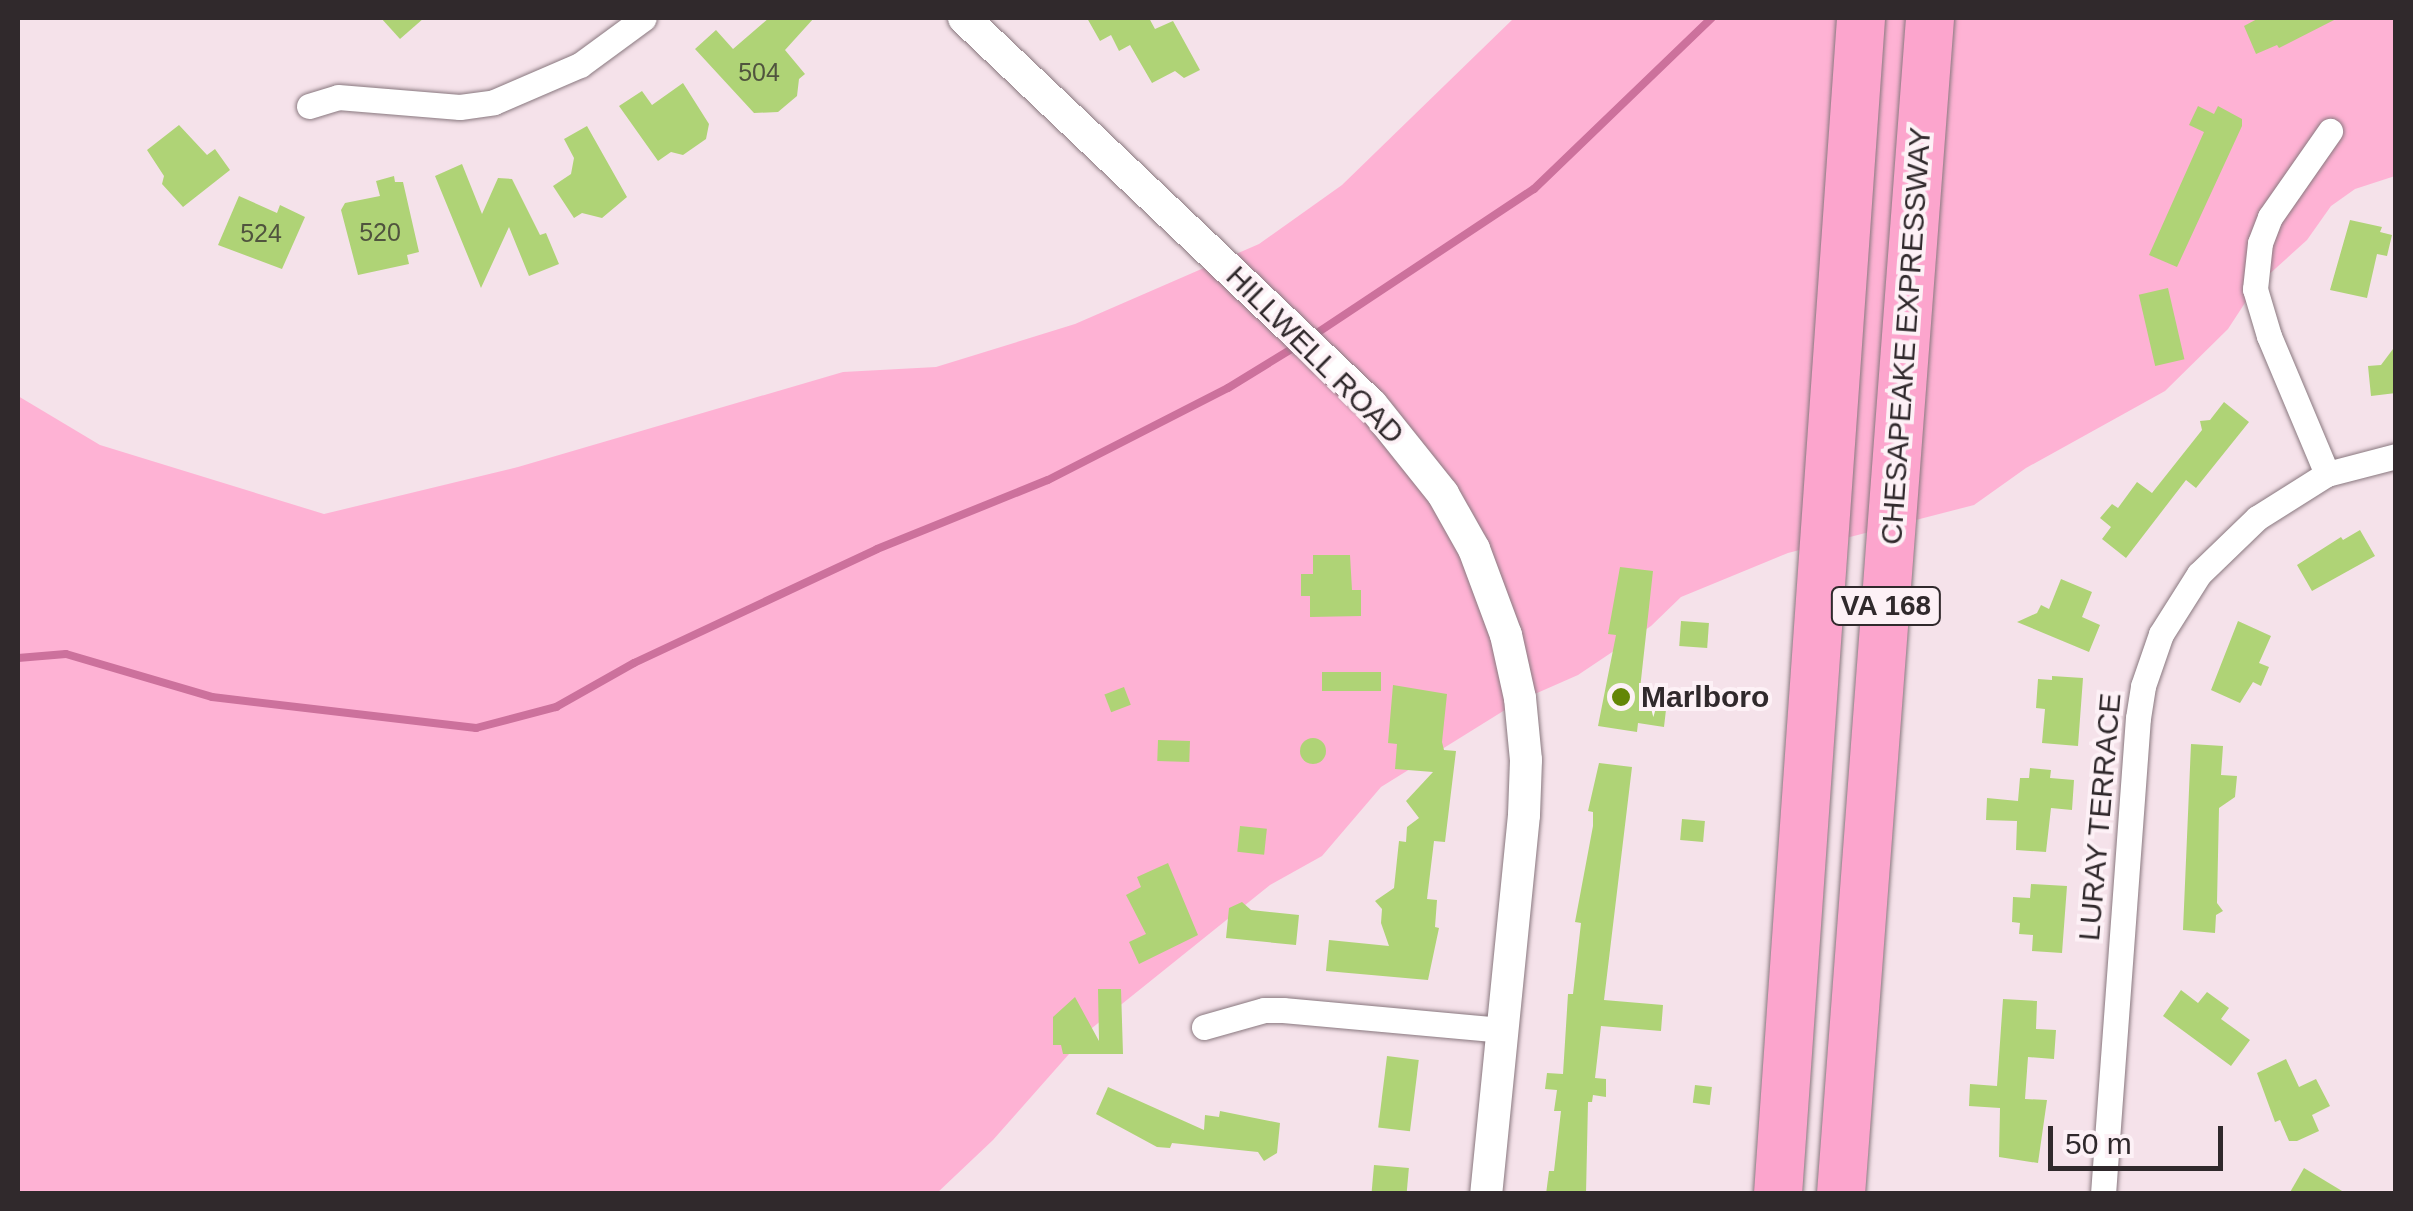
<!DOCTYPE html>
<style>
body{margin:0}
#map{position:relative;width:2413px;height:1211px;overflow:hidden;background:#f5e2ea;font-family:Helvetica,sans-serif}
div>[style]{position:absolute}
.green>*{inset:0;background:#feb2d4}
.stream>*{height:8px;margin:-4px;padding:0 4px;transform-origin:4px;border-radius:4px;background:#cc719c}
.building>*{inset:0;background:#afd376;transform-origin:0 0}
.round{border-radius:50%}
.roads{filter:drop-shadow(0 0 2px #89787f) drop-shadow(0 0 2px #89787f)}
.minor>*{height:25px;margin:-12.5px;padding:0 12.5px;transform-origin:12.5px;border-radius:12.5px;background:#fff}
.tertiary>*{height:32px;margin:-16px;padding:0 16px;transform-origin:16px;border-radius:16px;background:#fff}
.motorway>*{height:48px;margin:-24px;padding:0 24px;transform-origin:24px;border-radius:24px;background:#fca5cd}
.dots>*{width:28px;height:28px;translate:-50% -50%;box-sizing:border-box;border:5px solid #fdf1f6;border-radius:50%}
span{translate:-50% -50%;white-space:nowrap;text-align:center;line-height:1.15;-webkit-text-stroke:8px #fdf1f6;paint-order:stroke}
.number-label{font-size:25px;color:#50543e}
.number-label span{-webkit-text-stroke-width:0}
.shield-label span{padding:2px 8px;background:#fdf1f6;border:2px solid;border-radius:8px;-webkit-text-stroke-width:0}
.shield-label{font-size:28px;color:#30292c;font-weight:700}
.street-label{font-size:30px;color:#30292c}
.poi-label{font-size:30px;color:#30292c;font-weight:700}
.left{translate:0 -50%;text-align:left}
.frame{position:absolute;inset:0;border:20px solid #30292c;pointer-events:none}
.scale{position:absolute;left:2048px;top:1126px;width:175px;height:45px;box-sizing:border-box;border:5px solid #30292c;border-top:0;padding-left:12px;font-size:30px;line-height:35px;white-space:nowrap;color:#30292c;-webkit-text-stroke:8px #fdf1f6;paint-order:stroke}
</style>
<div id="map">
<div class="green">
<div style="clip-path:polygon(1514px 18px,2395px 18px,2395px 176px,2355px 189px,2331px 206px,2307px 240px,2256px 286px,2228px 329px,2165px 391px,2026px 468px,1974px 505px,1788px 553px,1681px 597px,1651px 626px,1578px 675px,1521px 700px,1381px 787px,1322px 856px,1270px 885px,1092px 1028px,993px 1140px,937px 1193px,18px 1193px,18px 396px,100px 445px,324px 514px,518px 467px,843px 372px,936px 367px,1075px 324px,1259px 244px,1342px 185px)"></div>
</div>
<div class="stream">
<div style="left:1314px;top:335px;width:264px;rotate:-33.6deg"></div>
<div style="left:1534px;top:189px;width:247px;rotate:-43.9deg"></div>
<div style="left:18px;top:658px;width:48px;rotate:-4.8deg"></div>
<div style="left:66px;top:654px;width:152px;rotate:16.4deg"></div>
<div style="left:212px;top:697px;width:266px;rotate:6.7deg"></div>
<div style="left:476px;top:728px;width:83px;rotate:-14.7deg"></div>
<div style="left:556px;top:707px;width:90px;rotate:-29.4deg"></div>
<div style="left:634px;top:663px;width:268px;rotate:-25.1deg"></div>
<div style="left:877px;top:549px;width:184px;rotate:-22deg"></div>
<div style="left:1048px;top:480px;width:202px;rotate:-27.1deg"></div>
<div style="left:1228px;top:388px;width:82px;rotate:-31.6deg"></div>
</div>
<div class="building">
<div style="clip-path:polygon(381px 18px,424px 18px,400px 39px)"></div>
<div style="clip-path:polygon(769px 18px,814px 18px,785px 50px,805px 74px,799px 79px,797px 96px,778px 112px,754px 113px,695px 49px,716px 30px,733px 49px)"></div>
<div style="clip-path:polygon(1087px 18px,1149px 18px,1155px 29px,1173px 21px,1200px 70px,1184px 78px,1175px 71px,1152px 83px,1130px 45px,1119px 51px,1111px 35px,1100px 41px)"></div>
<div style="clip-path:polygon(2259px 18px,2338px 18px,2279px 48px,2277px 45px,2256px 54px,2244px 26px)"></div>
<div style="clip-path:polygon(683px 83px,709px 124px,706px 139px,683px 155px,671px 152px,658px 161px,619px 106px,642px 91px,652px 105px)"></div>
<div style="clip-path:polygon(2198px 106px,2214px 114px,2218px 106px,2242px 119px,2242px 126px,2177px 267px,2149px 255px,2204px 132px,2189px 125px)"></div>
<div style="clip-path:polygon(179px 125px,207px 155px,215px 149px,230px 170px,183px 207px,162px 184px,164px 176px,147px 150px)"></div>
<div style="clip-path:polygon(587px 126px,627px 197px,602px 218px,582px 213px,574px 218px,553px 186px,571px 174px,574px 158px,564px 139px)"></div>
<div style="clip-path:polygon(462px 164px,482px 214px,498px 178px,512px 179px,540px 235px,546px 233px,559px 264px,529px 276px,509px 227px,481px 288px,435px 176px)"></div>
<div style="clip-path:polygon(394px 176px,395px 182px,403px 182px,419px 252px,407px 255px,409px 264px,358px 275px,341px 210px,345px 203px,380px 196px,376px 181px)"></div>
<div style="clip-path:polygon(239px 196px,277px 213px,280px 205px,305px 217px,282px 269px,218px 245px)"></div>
<div style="clip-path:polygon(2350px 220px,2382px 227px,2380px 232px,2392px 235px,2387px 256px,2377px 254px,2367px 298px,2330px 290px)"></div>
<div style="left:2168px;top:288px;width:73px;height:30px;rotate:77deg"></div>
<div style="clip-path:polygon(2396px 345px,2396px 393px,2371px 396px,2368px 366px,2381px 365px)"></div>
<div style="clip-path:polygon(2224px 402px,2249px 422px,2196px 488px,2186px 480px,2126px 558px,2102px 539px,2111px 527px,2100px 518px,2112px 504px,2118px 508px,2137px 482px,2152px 493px,2202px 430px,2200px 421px,2210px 420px)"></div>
<div style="clip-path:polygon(2360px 530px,2375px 556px,2312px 591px,2297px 565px,2341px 537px,2343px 540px)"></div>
<div style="clip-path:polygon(1313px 555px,1350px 555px,1352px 590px,1361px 590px,1361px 616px,1310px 617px,1310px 596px,1301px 596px,1301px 574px,1313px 574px)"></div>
<div style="clip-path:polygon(1620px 567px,1653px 571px,1639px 698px,1667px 701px,1664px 727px,1638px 723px,1637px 732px,1598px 726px,1616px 635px,1608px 634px)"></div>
<div style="clip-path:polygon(2061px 579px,2092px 592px,2082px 617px,2100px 625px,2089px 652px,2017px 622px,2037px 613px,2041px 605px,2049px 609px)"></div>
<div style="left:1681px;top:621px;width:28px;height:25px;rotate:4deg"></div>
<div style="clip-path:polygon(2238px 621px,2271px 636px,2259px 663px,2269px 667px,2261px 686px,2253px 682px,2240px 703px,2211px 690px)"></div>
<div style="left:1322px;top:672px;width:59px;height:19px"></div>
<div style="clip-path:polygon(2052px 676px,2083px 678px,2078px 746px,2042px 743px,2045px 709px,2036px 708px,2038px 679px,2052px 680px)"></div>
<div style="clip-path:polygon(1393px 685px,1447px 694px,1442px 742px,1444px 750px,1456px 751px,1445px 842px,1434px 841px,1427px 899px,1437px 900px,1435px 927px,1439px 928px,1428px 980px,1326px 971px,1329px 940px,1389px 946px,1381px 923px,1382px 909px,1375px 901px,1394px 888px,1399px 841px,1406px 842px,1407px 827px,1419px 818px,1406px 801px,1433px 772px,1395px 769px,1397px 744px,1388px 743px)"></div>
<div style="left:1124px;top:687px;width:19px;height:21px;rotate:69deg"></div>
<div class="round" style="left:1300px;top:738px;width:26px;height:26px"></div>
<div style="left:1158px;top:740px;width:32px;height:21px;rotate:2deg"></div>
<div style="clip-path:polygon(2191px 744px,2223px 746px,2221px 775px,2237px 776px,2235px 797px,2219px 808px,2217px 903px,2223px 911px,2216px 915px,2215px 933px,2183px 930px)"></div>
<div style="clip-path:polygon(1599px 763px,1632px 767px,1604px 1000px,1663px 1005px,1661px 1031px,1601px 1026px,1595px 1078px,1606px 1079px,1606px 1097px,1593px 1095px,1592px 1102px,1588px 1102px,1586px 1194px,1546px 1194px,1549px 1171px,1554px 1171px,1561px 1111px,1554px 1111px,1557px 1090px,1545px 1089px,1547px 1073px,1563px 1074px,1568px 994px,1573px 994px,1581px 923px,1575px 922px,1593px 826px,1593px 812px,1588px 811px)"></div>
<div style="clip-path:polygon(2030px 768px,2051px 770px,2050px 778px,2074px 780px,2072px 810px,2051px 808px,2046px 852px,2016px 850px,2017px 821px,1986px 820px,1987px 798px,2018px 801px,2020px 778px,2029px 778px)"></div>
<div style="left:1682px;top:819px;width:23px;height:21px;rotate:5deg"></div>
<div style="left:1240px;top:826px;width:27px;height:26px;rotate:6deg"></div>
<div style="clip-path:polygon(1168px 863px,1198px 935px,1139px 964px,1129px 942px,1146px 934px,1126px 895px,1141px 887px,1137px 877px)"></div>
<div style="clip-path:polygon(2031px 884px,2067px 886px,2062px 953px,2032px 951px,2033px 935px,2019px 934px,2020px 923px,2012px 922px,2013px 897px,2030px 898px)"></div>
<div style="clip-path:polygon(1242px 902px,1251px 910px,1299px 915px,1296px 945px,1226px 938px,1229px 908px)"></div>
<div style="clip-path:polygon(1098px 989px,1121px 989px,1123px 1054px,1063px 1054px,1061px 1045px,1053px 1045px,1053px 1017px,1075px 997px,1099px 1041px)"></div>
<div style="clip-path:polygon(2181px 990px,2198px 1003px,2207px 992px,2229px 1008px,2221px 1019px,2250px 1040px,2231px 1066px,2163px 1016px)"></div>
<div style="clip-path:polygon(2003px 999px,2037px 1001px,2036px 1029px,2056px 1030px,2054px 1059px,2028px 1057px,2025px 1099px,2047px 1100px,2038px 1163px,1999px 1157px,2000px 1108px,1969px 1106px,1970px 1084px,1997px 1086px)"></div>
<div style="left:1387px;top:1056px;width:32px;height:72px;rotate:7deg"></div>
<div style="clip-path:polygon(2286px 1059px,2299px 1087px,2316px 1079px,2330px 1106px,2312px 1115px,2319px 1131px,2297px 1141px,2289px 1141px,2280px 1120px,2275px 1122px,2257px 1073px)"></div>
<div style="left:1695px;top:1085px;width:17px;height:18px;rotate:7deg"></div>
<div style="clip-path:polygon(1108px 1087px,1204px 1130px,1205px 1115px,1219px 1117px,1220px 1111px,1280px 1123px,1277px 1153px,1264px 1161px,1258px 1152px,1172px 1143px,1170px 1148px,1157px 1147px,1096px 1114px)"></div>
<div style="left:1374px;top:1165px;width:35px;height:29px;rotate:5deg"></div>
<div style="clip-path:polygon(2304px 1168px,2347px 1194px,2289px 1194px)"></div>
</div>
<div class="roads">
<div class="minor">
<div style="left:309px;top:106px;width:30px;rotate:-17deg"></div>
<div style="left:338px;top:97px;width:122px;rotate:4.7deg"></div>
<div style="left:460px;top:107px;width:34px;rotate:-8deg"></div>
<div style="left:494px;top:102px;width:94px;rotate:-23.3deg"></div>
<div style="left:580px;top:65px;width:79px;rotate:-36.3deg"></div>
<div style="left:2327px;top:474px;width:150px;rotate:-112.8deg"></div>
<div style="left:2269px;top:336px;width:49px;rotate:-106.6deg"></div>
<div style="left:2255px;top:289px;width:46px;rotate:-83.8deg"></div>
<div style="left:2260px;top:243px;width:28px;rotate:-69deg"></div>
<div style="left:2270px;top:217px;width:105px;rotate:-55.1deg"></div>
<div style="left:1204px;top:1027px;width:62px;rotate:-15.8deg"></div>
<div style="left:1264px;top:1010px;width:19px"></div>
<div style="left:1283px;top:1010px;width:219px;rotate:5.2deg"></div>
<div style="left:2103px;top:1194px;width:477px;rotate:-85.8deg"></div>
<div style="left:2138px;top:718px;width:32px;rotate:-81deg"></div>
<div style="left:2143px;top:686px;width:55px;rotate:-70.9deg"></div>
<div style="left:2161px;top:634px;width:71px;rotate:-57.7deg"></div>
<div style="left:2199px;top:574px;width:81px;rotate:-44deg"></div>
<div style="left:2257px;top:518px;width:83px;rotate:-32.2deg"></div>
<div style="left:2327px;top:474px;width:71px;rotate:-14.6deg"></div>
</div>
<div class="tertiary">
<div style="left:964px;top:18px;width:562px;rotate:43.49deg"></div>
<div style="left:1372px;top:405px;width:114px;rotate:51.4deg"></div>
<div style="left:1443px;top:494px;width:63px;rotate:60.6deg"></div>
<div style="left:1474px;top:549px;width:92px;rotate:69.6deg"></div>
<div style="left:1506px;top:635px;width:65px;rotate:77.5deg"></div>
<div style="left:1520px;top:698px;width:62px;rotate:84.5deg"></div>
<div style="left:1526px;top:760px;width:55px;rotate:92.1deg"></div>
<div style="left:1524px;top:815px;width:381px;rotate:95.7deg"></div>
</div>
<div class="motorway">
<div style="left:1778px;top:1194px;width:1179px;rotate:-85.96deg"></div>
<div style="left:1841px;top:1194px;width:1179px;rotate:-85.67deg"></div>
</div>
</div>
<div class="dots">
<div style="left:1621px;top:697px;background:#638606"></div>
</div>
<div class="number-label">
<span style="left:759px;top:72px">504</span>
<span style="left:380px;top:232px">520</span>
<span style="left:261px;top:233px">524</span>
</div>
<div class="shield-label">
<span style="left:1886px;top:606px">VA 168</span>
</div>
<div class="street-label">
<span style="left:1906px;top:336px;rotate:-86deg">CHESAPEAKE EXPRESSWAY</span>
<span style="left:1315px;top:355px;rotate:45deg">HILLWELL ROAD</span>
<span style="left:2100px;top:817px;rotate:-85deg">LURAY TERRACE</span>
</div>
<div class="poi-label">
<span class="left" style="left:1641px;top:697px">Marlboro</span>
</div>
<div class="frame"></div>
<div class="scale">50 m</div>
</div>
